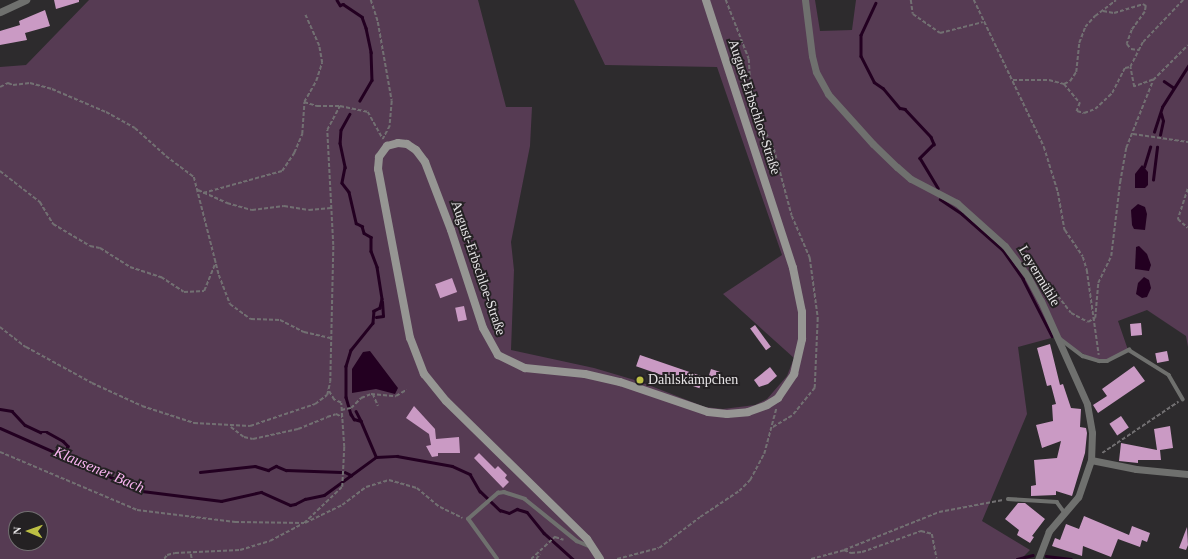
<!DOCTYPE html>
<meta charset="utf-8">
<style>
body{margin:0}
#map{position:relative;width:1188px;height:559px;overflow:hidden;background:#2d2b2d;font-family:Georgia,serif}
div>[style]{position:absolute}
.green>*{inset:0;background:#563b53}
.water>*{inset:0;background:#230021}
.stream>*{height:2.5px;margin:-1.25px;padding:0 1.25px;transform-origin:1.25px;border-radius:1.25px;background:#230021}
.building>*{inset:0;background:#ca9ac4;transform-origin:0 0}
.path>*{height:1.5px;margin-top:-0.75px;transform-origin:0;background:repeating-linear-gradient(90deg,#727072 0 4px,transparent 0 6px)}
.lane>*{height:3.5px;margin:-1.75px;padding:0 1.75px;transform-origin:1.75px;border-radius:1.75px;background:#6f706e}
.street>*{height:7px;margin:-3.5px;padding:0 3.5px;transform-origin:3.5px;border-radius:3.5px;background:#6f706e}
.secondary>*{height:8px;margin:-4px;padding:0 4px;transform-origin:4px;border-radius:4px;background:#969693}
.dots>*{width:11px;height:11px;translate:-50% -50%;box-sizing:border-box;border:2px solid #242123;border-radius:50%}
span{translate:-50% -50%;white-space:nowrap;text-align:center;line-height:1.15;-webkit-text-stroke:4px #242123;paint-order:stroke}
.street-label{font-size:14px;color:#e6e4e6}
.poi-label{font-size:14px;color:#e6e4e6}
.left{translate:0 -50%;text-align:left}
.water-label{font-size:15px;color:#f9b4f0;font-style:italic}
.north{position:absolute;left:8px;top:511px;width:40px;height:40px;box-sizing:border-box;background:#242123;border:1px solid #726f71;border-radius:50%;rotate:272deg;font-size:11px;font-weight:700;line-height:16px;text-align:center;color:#e6e4e6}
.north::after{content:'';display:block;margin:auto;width:14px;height:18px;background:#bcbf44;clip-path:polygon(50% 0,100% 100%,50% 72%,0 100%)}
</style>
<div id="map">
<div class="green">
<div style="clip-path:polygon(evenodd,89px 0,478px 0,506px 107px,532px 107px,530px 146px,511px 242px,514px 270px,511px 350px,594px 368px,638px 381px,705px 407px,723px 409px,755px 405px,767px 399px,787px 376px,794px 358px,723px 294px,782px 255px,717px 67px,605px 65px,574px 0,815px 0,820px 31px,852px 30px,856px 0,1188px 0,1188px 347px,1186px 336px,1147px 310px,1118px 321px,1128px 350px,1111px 360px,1092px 359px,1055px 337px,1018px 347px,1027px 414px,982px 521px,1030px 550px,1021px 559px,0 559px,0 67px,26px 65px,89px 0,16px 519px,40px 519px,40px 543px,16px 543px,16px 519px)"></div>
</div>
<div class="water">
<div style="clip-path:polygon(1142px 165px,1148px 172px,1148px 185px,1145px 188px,1135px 188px,1135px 174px)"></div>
<div style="clip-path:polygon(1138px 204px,1145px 207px,1147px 214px,1145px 230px,1134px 229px,1132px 225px,1131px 210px)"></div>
<div style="clip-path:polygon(1139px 246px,1147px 254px,1151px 265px,1149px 271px,1135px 269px,1136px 247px)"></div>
<div style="clip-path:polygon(1144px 277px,1149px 280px,1151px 288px,1147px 297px,1142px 298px,1136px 294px,1138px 283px)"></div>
<div style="clip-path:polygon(370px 351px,398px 388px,395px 394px,376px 389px,352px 393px,352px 369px,363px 352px)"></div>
</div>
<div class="stream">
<div style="left:337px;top:0;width:6px;rotate:59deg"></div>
<div style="left:340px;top:5px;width:3px;rotate:-18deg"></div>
<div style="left:343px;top:4px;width:23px;rotate:34deg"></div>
<div style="left:362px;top:17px;width:12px;rotate:70deg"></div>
<div style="left:366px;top:28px;width:25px;rotate:78deg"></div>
<div style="left:371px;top:52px;width:28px;rotate:88deg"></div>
<div style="left:372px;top:80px;width:24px;rotate:120deg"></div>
<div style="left:876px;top:3px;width:35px;rotate:115deg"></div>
<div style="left:861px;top:35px;width:21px;rotate:90deg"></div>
<div style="left:861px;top:56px;width:29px;rotate:63deg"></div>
<div style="left:874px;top:82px;width:11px;rotate:34deg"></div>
<div style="left:883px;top:88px;width:26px;rotate:50deg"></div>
<div style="left:900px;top:108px;width:5px;rotate:11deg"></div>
<div style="left:905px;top:109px;width:38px;rotate:47deg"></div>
<div style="left:931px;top:137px;width:8px;rotate:67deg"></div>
<div style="left:934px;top:144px;width:20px;rotate:135deg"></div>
<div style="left:920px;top:158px;width:35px;rotate:59deg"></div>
<div style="left:1164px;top:81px;width:11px;rotate:34deg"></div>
<div style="left:350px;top:114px;width:18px;rotate:119deg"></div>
<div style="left:341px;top:130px;width:13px;rotate:94deg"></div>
<div style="left:340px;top:143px;width:25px;rotate:78deg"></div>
<div style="left:345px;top:167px;width:16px;rotate:101deg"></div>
<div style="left:342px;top:183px;width:11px;rotate:52deg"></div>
<div style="left:349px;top:192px;width:32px;rotate:77deg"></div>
<div style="left:356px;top:223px;width:7px;rotate:27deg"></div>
<div style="left:362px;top:226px;width:7px;rotate:74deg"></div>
<div style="left:364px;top:233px;width:8px;rotate:30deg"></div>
<div style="left:371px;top:237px;width:14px;rotate:90deg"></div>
<div style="left:371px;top:251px;width:17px;rotate:69deg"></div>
<div style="left:377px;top:267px;width:32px;rotate:81deg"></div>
<div style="left:382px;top:299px;width:9px;rotate:103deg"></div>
<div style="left:380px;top:308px;width:7px;rotate:153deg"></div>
<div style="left:374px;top:311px;width:12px;rotate:95deg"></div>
<div style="left:373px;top:323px;width:35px;rotate:129deg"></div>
<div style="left:351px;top:350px;width:17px;rotate:107deg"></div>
<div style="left:346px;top:366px;width:31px;rotate:90deg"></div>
<div style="left:346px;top:397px;width:18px;rotate:74deg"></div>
<div style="left:351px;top:414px;width:6px;rotate:59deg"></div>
<div style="left:354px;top:419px;width:7px;rotate:16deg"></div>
<div style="left:361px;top:421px;width:39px;rotate:67deg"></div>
<div style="left:1154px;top:132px;width:26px;rotate:-72deg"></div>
<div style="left:1162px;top:107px;width:49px;rotate:-57.6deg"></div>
<div style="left:1160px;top:135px;width:14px;rotate:-78deg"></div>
<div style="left:1163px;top:121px;width:7px;rotate:-106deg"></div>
<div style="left:1144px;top:167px;width:21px;rotate:-73deg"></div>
<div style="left:1153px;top:180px;width:33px;rotate:-83deg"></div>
<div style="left:940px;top:199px;width:27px;rotate:34deg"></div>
<div style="left:962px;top:214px;width:55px;rotate:41.3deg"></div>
<div style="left:1003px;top:250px;width:35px;rotate:55deg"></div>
<div style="left:1023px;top:279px;width:64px;rotate:63deg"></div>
<div style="left:376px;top:317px;width:7px;rotate:-8deg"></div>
<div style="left:383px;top:316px;width:14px;rotate:-94deg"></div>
<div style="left:0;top:409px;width:12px;rotate:9deg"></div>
<div style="left:12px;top:411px;width:19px;rotate:47deg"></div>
<div style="left:25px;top:425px;width:17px;rotate:25deg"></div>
<div style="left:40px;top:432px;width:7px"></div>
<div style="left:47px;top:432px;width:18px;rotate:29deg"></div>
<div style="left:63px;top:441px;width:7px;rotate:45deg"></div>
<div style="left:68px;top:446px;width:12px;rotate:110deg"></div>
<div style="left:356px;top:411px;width:11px;rotate:63deg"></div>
<div style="left:0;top:428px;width:155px;rotate:23.9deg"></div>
<div style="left:142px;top:491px;width:80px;rotate:7.2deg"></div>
<div style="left:221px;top:501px;width:41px;rotate:-12.7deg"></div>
<div style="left:261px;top:492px;width:32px;rotate:24deg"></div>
<div style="left:290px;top:505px;width:5px;rotate:-11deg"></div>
<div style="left:295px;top:504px;width:11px;rotate:-27deg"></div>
<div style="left:305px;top:499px;width:19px;rotate:-12deg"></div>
<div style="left:324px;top:495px;width:64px;rotate:-36.2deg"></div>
<div style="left:376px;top:457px;width:21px;rotate:-3deg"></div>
<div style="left:397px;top:456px;width:56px;rotate:10.3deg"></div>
<div style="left:452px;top:466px;width:20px;rotate:24deg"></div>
<div style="left:470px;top:474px;width:20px;rotate:60deg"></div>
<div style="left:480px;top:491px;width:28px;rotate:44deg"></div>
<div style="left:500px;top:510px;width:9px;rotate:18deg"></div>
<div style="left:509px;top:513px;width:9px;rotate:-27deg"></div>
<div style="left:517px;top:509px;width:10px;rotate:17deg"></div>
<div style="left:527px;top:512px;width:27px;rotate:51deg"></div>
<div style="left:544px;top:533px;width:39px;rotate:42deg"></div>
<div style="left:200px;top:472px;width:55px;rotate:-6.2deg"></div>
<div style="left:255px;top:466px;width:14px;rotate:17deg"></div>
<div style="left:268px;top:470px;width:9px;rotate:-27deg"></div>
<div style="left:276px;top:466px;width:11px;rotate:22deg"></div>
<div style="left:286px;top:470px;width:55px;rotate:2.1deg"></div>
<div style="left:345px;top:472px;width:7px;rotate:27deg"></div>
<div style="left:1046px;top:556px;width:25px;rotate:7deg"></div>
<div style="left:1017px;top:559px;width:16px;rotate:-14deg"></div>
</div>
<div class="building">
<div style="clip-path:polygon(54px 0,79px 0,79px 2px,56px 9px)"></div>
<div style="clip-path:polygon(45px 10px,50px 26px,25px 33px,27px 40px,0 45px,0 31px,20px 25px,19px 21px)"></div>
<div style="left:452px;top:278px;width:15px;height:18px;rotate:70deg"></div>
<div style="left:464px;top:306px;width:14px;height:9px;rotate:78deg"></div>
<div style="left:1141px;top:323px;width:12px;height:11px;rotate:85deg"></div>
<div style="left:755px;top:325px;width:27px;height:6px;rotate:54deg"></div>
<div style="clip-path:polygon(1050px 344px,1060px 385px,1063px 384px,1071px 408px,1081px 409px,1080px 427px,1086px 428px,1087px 433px,1085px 453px,1072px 496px,1056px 491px,1056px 495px,1031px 496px,1031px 486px,1036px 485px,1034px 460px,1057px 458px,1061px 441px,1042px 448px,1036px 425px,1053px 421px,1052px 405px,1056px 404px,1051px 385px,1047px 386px,1037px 348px)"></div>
<div style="left:1167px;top:351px;width:10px;height:12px;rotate:79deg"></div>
<div style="left:640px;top:355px;width:67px;height:12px;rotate:19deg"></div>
<div style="clip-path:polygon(1134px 366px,1145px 381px,1098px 413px,1093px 405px,1107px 396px,1102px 389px)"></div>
<div style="clip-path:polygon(770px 367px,777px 376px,768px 384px,759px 387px,754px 380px)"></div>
<div style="left:711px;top:369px;width:9px;height:12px;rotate:18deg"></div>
<div style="clip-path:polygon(414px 406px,435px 429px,436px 439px,459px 437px,460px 453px,438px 453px,438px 456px,432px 457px,426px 446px,431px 445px,429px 434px,406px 418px)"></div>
<div style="left:1121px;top:416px;width:14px;height:14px;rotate:56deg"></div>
<div style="clip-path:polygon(1170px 426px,1173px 448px,1160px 450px,1161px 460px,1138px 460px,1138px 463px,1119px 461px,1121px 443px,1157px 450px,1154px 429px)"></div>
<div style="clip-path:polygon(479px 453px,495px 469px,498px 466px,507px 475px,505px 478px,509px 482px,503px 488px,474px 458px)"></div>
<div style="clip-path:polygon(1018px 503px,1025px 503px,1045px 519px,1032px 536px,1034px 537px,1030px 543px,1017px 535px,1019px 530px,1005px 519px)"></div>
<div style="clip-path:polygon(1084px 516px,1129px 535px,1132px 526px,1150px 533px,1147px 542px,1142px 540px,1140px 547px,1118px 539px,1111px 557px,1083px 546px,1082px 556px,1052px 546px,1055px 538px,1060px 540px,1066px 524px,1079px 529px)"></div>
<div style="clip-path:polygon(1187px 527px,1188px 545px,1186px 550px,1179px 548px)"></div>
</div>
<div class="path">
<div style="left:371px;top:0;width:23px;rotate:72deg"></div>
<div style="left:378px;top:22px;width:80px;rotate:80deg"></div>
<div style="left:392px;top:101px;width:25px;rotate:95deg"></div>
<div style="left:390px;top:126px;width:15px;rotate:118deg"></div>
<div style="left:726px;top:0;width:63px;rotate:68.7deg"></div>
<div style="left:749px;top:59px;width:19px;rotate:87deg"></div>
<div style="left:750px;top:78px;width:40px;rotate:78deg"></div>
<div style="left:758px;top:117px;width:36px;rotate:63deg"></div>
<div style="left:774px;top:149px;width:69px;rotate:75deg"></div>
<div style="left:792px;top:216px;width:46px;rotate:66.8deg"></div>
<div style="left:810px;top:258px;width:61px;rotate:82.4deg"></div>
<div style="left:818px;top:318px;width:70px;rotate:92.5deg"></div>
<div style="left:815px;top:388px;width:36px;rotate:129deg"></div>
<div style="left:792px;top:416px;width:23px;rotate:149deg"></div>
<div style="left:911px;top:0;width:14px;rotate:82deg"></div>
<div style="left:913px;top:14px;width:33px;rotate:35deg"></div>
<div style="left:940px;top:33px;width:44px;rotate:-14.3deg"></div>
<div style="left:974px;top:0;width:163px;rotate:64.5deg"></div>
<div style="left:1044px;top:147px;width:47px;rotate:72.7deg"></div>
<div style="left:1058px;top:192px;width:39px;rotate:80deg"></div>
<div style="left:1065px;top:230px;width:32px;rotate:56deg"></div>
<div style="left:1083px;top:257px;width:14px;rotate:73deg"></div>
<div style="left:1087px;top:270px;width:86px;rotate:82deg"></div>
<div style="left:1103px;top:11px;width:11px;rotate:10deg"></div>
<div style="left:1114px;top:13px;width:30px;rotate:-17deg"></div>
<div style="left:1143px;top:4px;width:4px;rotate:34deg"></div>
<div style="left:1146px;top:6px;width:6px;rotate:99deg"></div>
<div style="left:1145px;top:12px;width:22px;rotate:126deg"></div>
<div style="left:1132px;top:30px;width:15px;rotate:110deg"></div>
<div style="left:1127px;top:44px;width:6px;rotate:51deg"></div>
<div style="left:1131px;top:49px;width:7px;rotate:8deg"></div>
<div style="left:1013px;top:80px;width:36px"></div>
<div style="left:1049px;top:80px;width:16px;rotate:15deg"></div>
<div style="left:1064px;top:84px;width:25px;rotate:50deg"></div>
<div style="left:1080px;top:103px;width:9px;rotate:111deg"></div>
<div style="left:1077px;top:111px;width:7px;rotate:16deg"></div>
<div style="left:1084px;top:113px;width:12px;rotate:-20deg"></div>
<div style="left:1095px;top:109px;width:23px;rotate:-43deg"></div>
<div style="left:1112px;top:93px;width:28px;rotate:-63deg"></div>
<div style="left:1125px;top:68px;width:5px;rotate:-11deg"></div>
<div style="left:1153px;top:80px;width:20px;rotate:160deg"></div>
<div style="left:1134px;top:87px;width:20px;rotate:-101deg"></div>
<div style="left:1130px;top:67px;width:28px;rotate:-63deg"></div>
<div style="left:1143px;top:42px;width:58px;rotate:-46.4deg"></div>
<div style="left:1064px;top:84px;width:7px;rotate:-27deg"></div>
<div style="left:1070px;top:81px;width:11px;rotate:-56deg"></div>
<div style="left:1076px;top:72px;width:29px;rotate:-84deg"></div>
<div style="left:1079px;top:43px;width:17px;rotate:-69deg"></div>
<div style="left:1085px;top:27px;width:15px;rotate:-48deg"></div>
<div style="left:1095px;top:16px;width:26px;rotate:-37deg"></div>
<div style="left:0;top:87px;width:9px;rotate:-27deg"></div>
<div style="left:8px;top:83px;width:5px;rotate:22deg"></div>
<div style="left:13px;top:85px;width:17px;rotate:-7deg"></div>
<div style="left:30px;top:83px;width:23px;rotate:15deg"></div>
<div style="left:52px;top:89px;width:59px;rotate:23.1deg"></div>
<div style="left:106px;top:112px;width:33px;rotate:29deg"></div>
<div style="left:135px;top:128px;width:42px;rotate:42.1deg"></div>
<div style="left:166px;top:156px;width:35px;rotate:37deg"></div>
<div style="left:194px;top:177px;width:101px;rotate:75.7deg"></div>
<div style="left:219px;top:275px;width:31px;rotate:69deg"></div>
<div style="left:230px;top:304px;width:26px;rotate:36deg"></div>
<div style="left:251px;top:319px;width:29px;rotate:2deg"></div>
<div style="left:280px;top:320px;width:27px;rotate:27deg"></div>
<div style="left:304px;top:332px;width:27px;rotate:13deg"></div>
<div style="left:304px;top:102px;width:14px;rotate:17deg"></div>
<div style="left:317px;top:106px;width:23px"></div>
<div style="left:1133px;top:134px;width:56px;rotate:8.3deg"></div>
<div style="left:0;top:171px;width:51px;rotate:37.8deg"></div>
<div style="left:40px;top:202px;width:26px;rotate:59deg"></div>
<div style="left:53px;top:224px;width:43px;rotate:30.7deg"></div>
<div style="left:90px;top:246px;width:10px;rotate:11deg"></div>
<div style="left:100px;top:248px;width:36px;rotate:32deg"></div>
<div style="left:130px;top:267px;width:33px;rotate:18deg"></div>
<div style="left:161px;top:277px;width:27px;rotate:33deg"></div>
<div style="left:184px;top:292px;width:20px;rotate:-3deg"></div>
<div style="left:204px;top:291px;width:31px;rotate:-68deg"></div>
<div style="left:1188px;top:189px;width:32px;rotate:108deg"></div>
<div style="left:1178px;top:219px;width:13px;rotate:42deg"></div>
<div style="left:198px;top:190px;width:32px;rotate:24deg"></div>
<div style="left:227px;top:203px;width:26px;rotate:16deg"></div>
<div style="left:252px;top:210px;width:32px;rotate:-7deg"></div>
<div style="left:284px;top:206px;width:25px;rotate:9deg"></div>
<div style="left:309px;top:210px;width:22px;rotate:-5deg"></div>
<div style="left:203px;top:193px;width:82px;rotate:-15.6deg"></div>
<div style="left:282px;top:171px;width:22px;rotate:-56deg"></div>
<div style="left:294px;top:153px;width:21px;rotate:-67deg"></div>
<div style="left:302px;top:134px;width:32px;rotate:-86deg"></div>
<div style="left:304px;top:102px;width:24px;rotate:-60deg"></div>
<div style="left:316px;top:81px;width:19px;rotate:-72deg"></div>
<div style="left:322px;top:63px;width:17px;rotate:-100deg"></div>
<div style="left:319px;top:46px;width:34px;rotate:-114deg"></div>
<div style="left:1037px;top:278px;width:11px;rotate:22deg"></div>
<div style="left:1047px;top:282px;width:39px;rotate:52deg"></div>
<div style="left:1071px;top:313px;width:19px;rotate:28deg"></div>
<div style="left:1088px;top:322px;width:8px;rotate:-30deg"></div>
<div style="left:1095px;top:318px;width:35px;rotate:-85deg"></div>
<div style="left:1098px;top:283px;width:30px;rotate:-64deg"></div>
<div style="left:1111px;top:256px;width:75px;rotate:-83.1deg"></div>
<div style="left:1120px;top:182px;width:35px;rotate:-80deg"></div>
<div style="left:1126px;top:148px;width:73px;rotate:-68.3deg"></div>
<div style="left:1153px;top:80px;width:49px;rotate:-45deg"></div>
<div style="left:0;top:327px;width:33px;rotate:38deg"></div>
<div style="left:26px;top:347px;width:75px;rotate:28.6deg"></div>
<div style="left:92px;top:383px;width:55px;rotate:24.7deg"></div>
<div style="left:142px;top:406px;width:55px;rotate:18.1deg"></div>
<div style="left:194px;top:423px;width:56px;rotate:3.1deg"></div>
<div style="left:250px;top:426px;width:69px;rotate:-18.7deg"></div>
<div style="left:315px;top:404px;width:15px;rotate:-37deg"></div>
<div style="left:327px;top:395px;width:13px;rotate:-77deg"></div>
<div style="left:330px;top:382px;width:137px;rotate:-88.7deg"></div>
<div style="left:333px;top:245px;width:115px;rotate:-93deg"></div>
<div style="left:327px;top:130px;width:27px;rotate:-62deg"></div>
<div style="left:340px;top:106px;width:29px;rotate:12deg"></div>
<div style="left:368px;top:112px;width:31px;rotate:61deg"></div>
<div style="left:373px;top:394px;width:13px;rotate:67deg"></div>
<div style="left:341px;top:410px;width:10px;rotate:-11deg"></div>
<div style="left:351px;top:408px;width:14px;rotate:-45deg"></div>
<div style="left:361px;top:398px;width:11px;rotate:-22deg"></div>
<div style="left:371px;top:394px;width:25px;rotate:5deg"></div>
<div style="left:396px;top:396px;width:12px;rotate:-31deg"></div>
<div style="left:231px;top:427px;width:16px;rotate:38deg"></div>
<div style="left:244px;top:437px;width:9px;rotate:13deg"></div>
<div style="left:253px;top:439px;width:46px;rotate:-12.5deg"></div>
<div style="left:298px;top:429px;width:31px;rotate:-22deg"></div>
<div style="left:327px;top:417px;width:9px;rotate:-18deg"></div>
<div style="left:336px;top:414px;width:7px;rotate:27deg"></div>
<div style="left:0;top:452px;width:149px;rotate:22.9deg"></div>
<div style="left:137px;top:510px;width:99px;rotate:7deg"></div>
<div style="left:235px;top:522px;width:69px;rotate:0.8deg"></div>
<div style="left:304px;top:523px;width:52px;rotate:-43.5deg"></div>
<div style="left:342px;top:487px;width:40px;rotate:-87.1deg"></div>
<div style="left:344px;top:447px;width:44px;rotate:-93.9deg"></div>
<div style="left:341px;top:403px;width:8px;rotate:-157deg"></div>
<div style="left:334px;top:400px;width:12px;rotate:-121deg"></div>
<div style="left:1102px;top:453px;width:92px;rotate:-33.9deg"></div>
<div style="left:305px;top:523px;width:41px;rotate:-25.9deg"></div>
<div style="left:342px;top:505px;width:30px;rotate:-37deg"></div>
<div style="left:366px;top:487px;width:24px;rotate:-17deg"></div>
<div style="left:389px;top:480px;width:29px;rotate:16deg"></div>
<div style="left:417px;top:488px;width:30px;rotate:40deg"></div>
<div style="left:440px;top:507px;width:25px;rotate:26deg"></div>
<div style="left:844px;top:550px;width:8px;rotate:23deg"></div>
<div style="left:851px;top:553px;width:11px;rotate:-5deg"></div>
<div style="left:862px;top:552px;width:63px;rotate:-19.6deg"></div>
<div style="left:921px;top:531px;width:11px;rotate:15deg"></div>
<div style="left:932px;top:534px;width:25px;rotate:79deg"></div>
<div style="left:191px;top:554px;width:5px;rotate:79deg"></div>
<div style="left:164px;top:559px;width:5px;rotate:-53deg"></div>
<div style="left:167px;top:555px;width:8px;rotate:-14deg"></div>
<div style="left:175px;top:553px;width:65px;rotate:-2.6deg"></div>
<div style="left:240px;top:550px;width:31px;rotate:-17deg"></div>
<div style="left:270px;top:541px;width:36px;rotate:-28deg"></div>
<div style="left:531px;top:559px;width:33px;rotate:-43deg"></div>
<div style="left:555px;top:537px;width:9px;rotate:18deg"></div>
<div style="left:536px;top:559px;width:6px;rotate:-51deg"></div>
<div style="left:617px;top:559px;width:43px;rotate:-14.7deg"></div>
<div style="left:659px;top:548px;width:51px;rotate:-37.1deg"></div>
<div style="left:700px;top:517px;width:47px;rotate:-33.7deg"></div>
<div style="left:739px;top:491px;width:16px;rotate:-45deg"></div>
<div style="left:750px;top:480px;width:30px;rotate:-62deg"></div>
<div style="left:764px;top:454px;width:47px;rotate:-75.1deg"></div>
<div style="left:811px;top:559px;width:34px;rotate:-15deg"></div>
<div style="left:844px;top:550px;width:102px;rotate:-21.8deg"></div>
<div style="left:939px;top:512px;width:65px;rotate:-10.6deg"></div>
</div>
<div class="lane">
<div style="left:1059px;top:338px;width:30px;rotate:37deg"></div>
<div style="left:1083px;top:356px;width:17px;rotate:17deg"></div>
<div style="left:1099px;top:361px;width:8px"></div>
<div style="left:1107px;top:361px;width:25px;rotate:-27deg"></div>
<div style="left:1129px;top:350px;width:47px;rotate:32deg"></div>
<div style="left:1169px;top:375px;width:28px;rotate:60deg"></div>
<div style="left:1008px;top:499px;width:49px;rotate:3.5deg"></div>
<div style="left:1057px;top:502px;width:14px;rotate:54deg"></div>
<div style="left:497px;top:559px;width:49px;rotate:-125.9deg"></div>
<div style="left:468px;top:519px;width:40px;rotate:-41deg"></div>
<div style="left:498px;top:493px;width:6px;rotate:-9deg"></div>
<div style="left:504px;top:492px;width:22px;rotate:18deg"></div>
<div style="left:525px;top:499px;width:67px;rotate:38.9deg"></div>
<div style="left:577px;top:541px;width:13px;rotate:23deg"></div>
</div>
<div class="street">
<div style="left:805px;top:0;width:56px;rotate:82.9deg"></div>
<div style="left:812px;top:56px;width:16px;rotate:76deg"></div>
<div style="left:816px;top:72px;width:25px;rotate:61deg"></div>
<div style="left:828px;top:94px;width:67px;rotate:48deg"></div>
<div style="left:873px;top:144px;width:33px;rotate:44deg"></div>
<div style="left:897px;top:167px;width:18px;rotate:41deg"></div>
<div style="left:911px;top:179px;width:52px;rotate:27.6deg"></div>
<div style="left:957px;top:203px;width:64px;rotate:41.9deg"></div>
<div style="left:1005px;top:246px;width:39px;rotate:53deg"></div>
<div style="left:1028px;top:277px;width:27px;rotate:62deg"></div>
<div style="left:1041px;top:301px;width:113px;rotate:65.9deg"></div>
<div style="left:1087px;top:404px;width:29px;rotate:80deg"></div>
<div style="left:1092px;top:433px;width:27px;rotate:92deg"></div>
<div style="left:1091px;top:460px;width:39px;rotate:109deg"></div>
<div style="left:1078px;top:497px;width:45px;rotate:130.5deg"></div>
<div style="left:1049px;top:531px;width:30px;rotate:111deg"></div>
<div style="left:0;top:12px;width:29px;rotate:-25deg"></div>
<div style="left:1091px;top:460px;width:46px;rotate:11.3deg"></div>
<div style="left:1136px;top:469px;width:52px;rotate:5.5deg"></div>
</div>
<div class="secondary">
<div style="left:600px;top:559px;width:24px;rotate:-123deg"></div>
<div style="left:587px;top:539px;width:197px;rotate:-135.6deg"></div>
<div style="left:446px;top:401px;width:35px;rotate:-129deg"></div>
<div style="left:424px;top:374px;width:39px;rotate:-111deg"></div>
<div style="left:410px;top:338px;width:172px;rotate:-100.7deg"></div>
<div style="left:378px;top:169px;width:12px;rotate:-85deg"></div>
<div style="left:379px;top:157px;width:14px;rotate:-54deg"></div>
<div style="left:387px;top:146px;width:11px;rotate:-15deg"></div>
<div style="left:398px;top:143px;width:9px;rotate:6deg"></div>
<div style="left:407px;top:144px;width:11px;rotate:34deg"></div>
<div style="left:416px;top:150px;width:15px;rotate:53deg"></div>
<div style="left:425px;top:162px;width:73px;rotate:69.1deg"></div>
<div style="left:451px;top:230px;width:103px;rotate:71.9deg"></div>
<div style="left:483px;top:328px;width:31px;rotate:61deg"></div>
<div style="left:498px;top:355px;width:30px;rotate:26deg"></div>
<div style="left:525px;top:368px;width:60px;rotate:5.7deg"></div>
<div style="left:585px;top:374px;width:36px;rotate:13deg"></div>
<div style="left:620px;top:382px;width:93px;rotate:18.8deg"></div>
<div style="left:708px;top:412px;width:19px;rotate:6deg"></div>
<div style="left:727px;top:414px;width:21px;rotate:-5deg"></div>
<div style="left:748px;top:412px;width:20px;rotate:-20deg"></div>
<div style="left:767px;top:405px;width:13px;rotate:-32deg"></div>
<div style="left:778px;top:398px;width:29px;rotate:-56deg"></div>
<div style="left:794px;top:374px;width:36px;rotate:-77deg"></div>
<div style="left:802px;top:339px;width:27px;rotate:-90deg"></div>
<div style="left:802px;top:312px;width:45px;rotate:-101.6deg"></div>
<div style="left:793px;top:268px;width:282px;rotate:-108deg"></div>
</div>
<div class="dots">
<div style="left:640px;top:380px;background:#bcbf44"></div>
</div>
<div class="street-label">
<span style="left:754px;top:107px;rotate:72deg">August-Erbschloe-Straße</span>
<span style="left:478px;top:268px;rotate:71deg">August-Erbschloe-Straße</span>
<span style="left:1039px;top:276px;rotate:59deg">Leyermühle</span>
</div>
<div class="poi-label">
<span class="left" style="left:648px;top:380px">Dahlskämpchen</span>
</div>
<div class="water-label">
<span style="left:99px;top:470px;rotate:23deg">Klausener Bach</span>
</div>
<div class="north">N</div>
</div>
